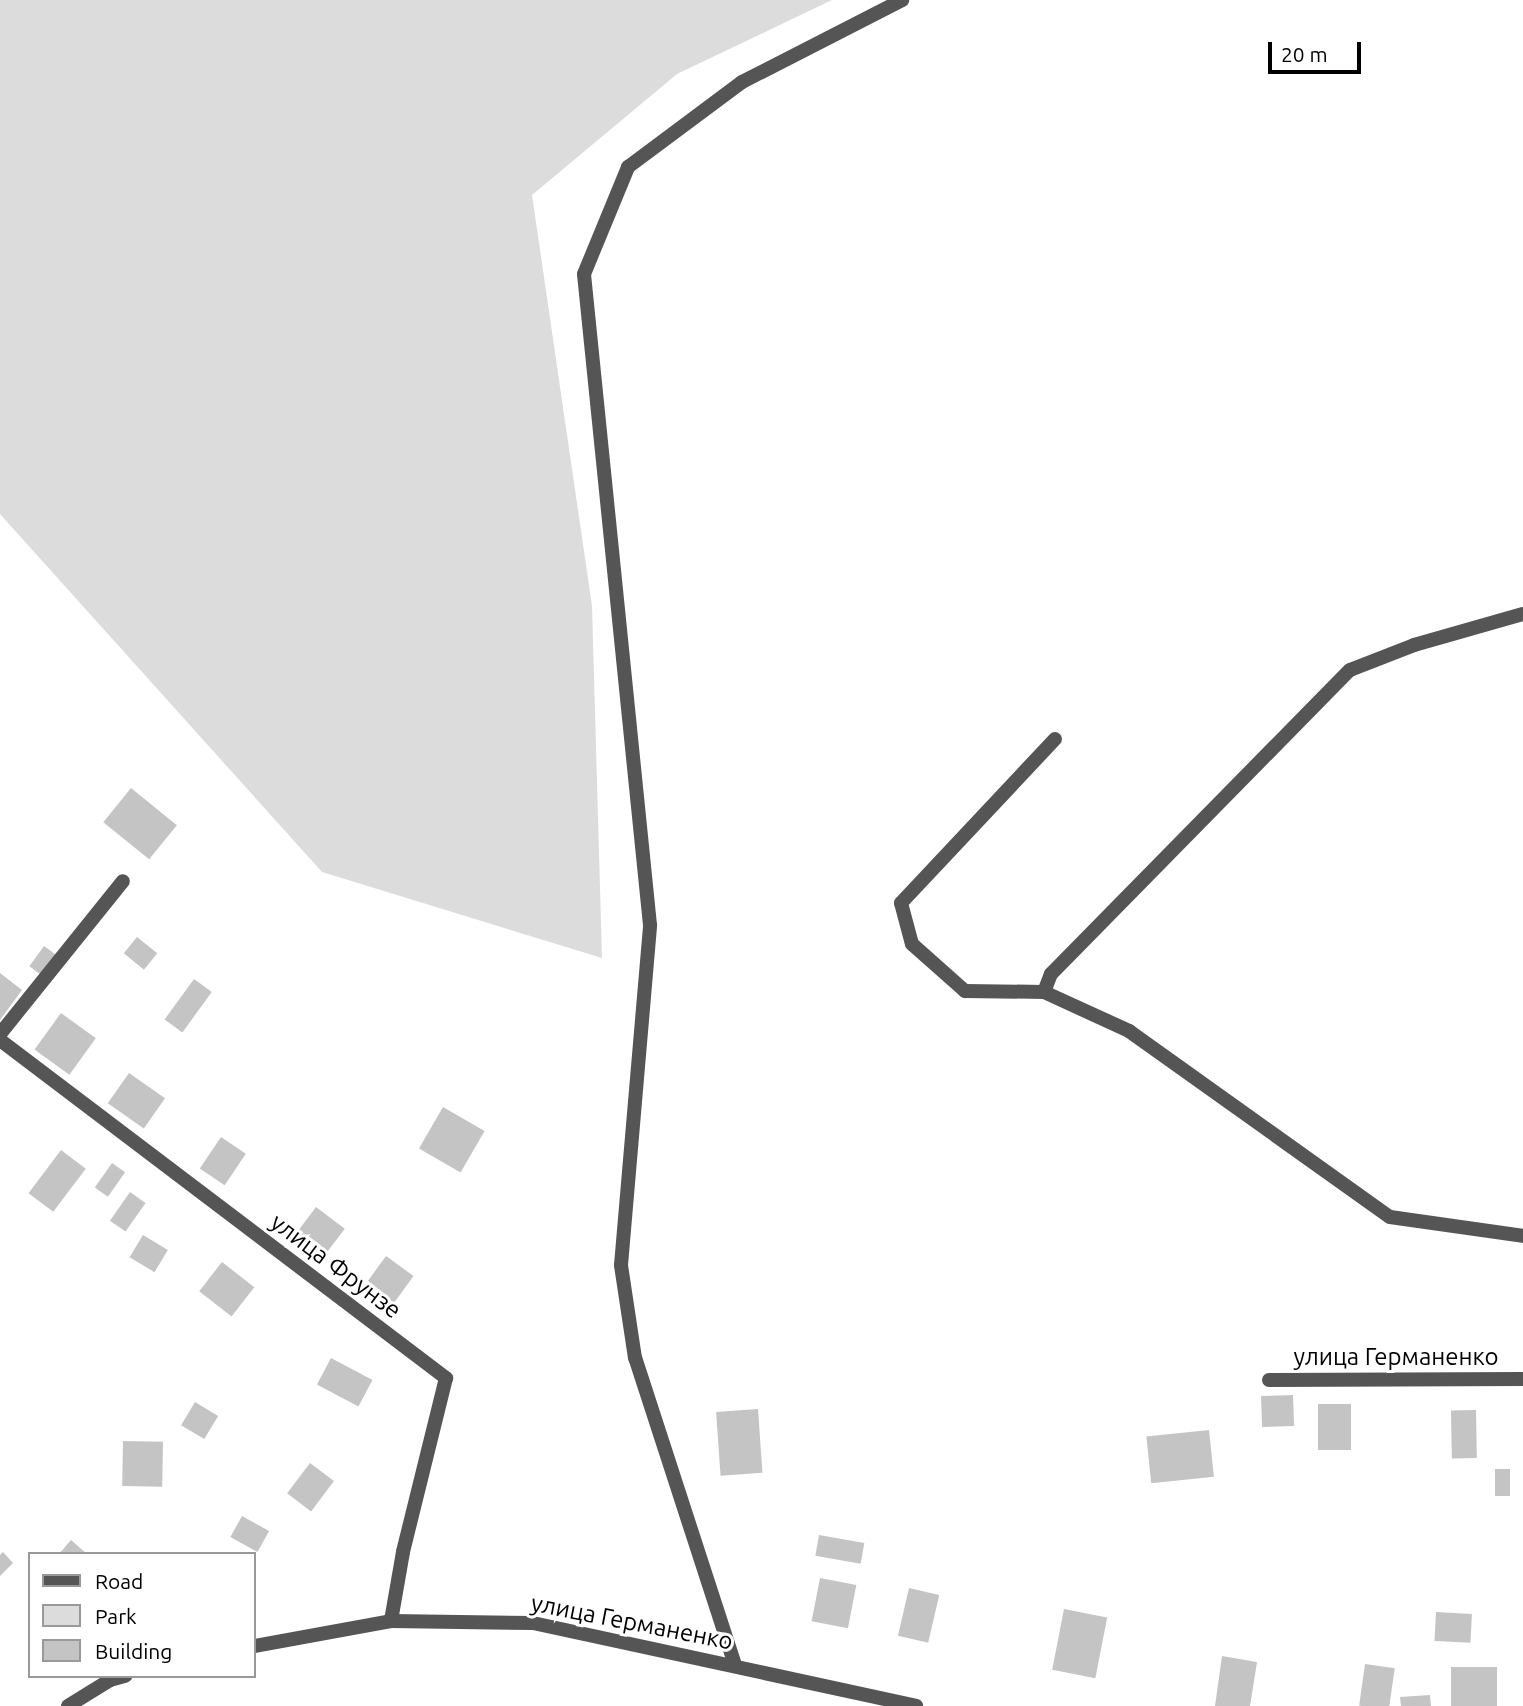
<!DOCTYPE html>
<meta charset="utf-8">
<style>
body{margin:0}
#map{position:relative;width:1523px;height:1706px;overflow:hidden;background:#fff;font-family:Ubuntu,sans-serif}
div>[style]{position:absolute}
.green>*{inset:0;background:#dcdcdc}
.building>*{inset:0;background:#c4c4c4;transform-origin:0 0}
.lane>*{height:14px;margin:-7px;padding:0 7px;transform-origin:7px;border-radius:7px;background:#555}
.street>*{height:14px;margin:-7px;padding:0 7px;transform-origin:7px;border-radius:7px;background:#555}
span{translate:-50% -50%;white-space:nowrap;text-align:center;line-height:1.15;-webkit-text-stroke:6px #fff;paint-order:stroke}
.street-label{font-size:24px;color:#000}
.legend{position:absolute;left:28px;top:1552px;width:228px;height:126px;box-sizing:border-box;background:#fff;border:2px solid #999;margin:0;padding:9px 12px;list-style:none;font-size:21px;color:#000}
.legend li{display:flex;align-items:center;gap:14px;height:35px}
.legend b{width:35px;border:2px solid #999}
.scale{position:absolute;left:1268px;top:42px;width:93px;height:32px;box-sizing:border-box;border:4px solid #000;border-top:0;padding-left:9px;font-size:21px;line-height:24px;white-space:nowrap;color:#000;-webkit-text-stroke:5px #fff;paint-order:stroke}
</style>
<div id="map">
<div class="green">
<div style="clip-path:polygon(0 0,832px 0,677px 74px,532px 195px,592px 606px,602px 958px,322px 872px,0 514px)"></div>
</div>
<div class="building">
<div style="left:131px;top:788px;width:59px;height:44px;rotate:39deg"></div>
<div style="left:137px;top:937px;width:26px;height:21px;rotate:39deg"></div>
<div style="left:44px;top:946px;width:17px;height:25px;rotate:36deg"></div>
<div style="clip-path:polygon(0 973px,22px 990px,0 1020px)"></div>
<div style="left:194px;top:979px;width:22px;height:50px;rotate:36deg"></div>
<div style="left:61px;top:1013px;width:43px;height:45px;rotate:36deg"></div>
<div style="left:129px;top:1073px;width:44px;height:37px;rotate:35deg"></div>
<div style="left:443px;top:1107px;width:48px;height:48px;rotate:30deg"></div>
<div style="left:221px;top:1137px;width:30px;height:38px;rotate:34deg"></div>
<div style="left:61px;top:1150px;width:31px;height:54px;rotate:37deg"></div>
<div style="left:112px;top:1163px;width:16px;height:30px;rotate:35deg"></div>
<div style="left:130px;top:1192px;width:19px;height:35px;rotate:35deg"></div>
<div style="left:316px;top:1207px;width:36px;height:34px;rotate:37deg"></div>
<div style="left:143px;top:1235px;width:29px;height:26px;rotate:31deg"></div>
<div style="left:386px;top:1256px;width:34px;height:33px;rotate:36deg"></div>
<div style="left:222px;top:1262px;width:41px;height:37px;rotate:38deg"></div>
<div style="left:331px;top:1358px;width:47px;height:30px;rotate:28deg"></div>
<div style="left:1293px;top:1395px;width:31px;height:32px;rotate:88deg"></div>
<div style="left:195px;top:1402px;width:27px;height:27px;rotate:31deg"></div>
<div style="left:1318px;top:1404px;width:33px;height:46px"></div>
<div style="left:758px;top:1409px;width:64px;height:42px;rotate:86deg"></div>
<div style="left:1476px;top:1410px;width:48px;height:25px;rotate:89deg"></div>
<div style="left:1209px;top:1430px;width:47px;height:63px;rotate:84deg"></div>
<div style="left:123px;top:1441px;width:40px;height:45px;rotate:1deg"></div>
<div style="left:310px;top:1463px;width:30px;height:38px;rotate:37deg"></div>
<div style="left:1495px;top:1469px;width:15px;height:27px"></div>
<div style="left:242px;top:1516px;width:31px;height:24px;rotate:29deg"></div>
<div style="left:819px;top:1535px;width:46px;height:21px;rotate:10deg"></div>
<div style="clip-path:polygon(71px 1540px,87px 1554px,59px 1554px)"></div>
<div style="clip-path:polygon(3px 1552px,13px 1563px,0 1576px,0 1555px)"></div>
<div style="left:820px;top:1578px;width:37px;height:44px;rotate:11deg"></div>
<div style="left:909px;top:1588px;width:31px;height:49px;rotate:13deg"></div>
<div style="left:1064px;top:1609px;width:44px;height:62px;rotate:11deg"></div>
<div style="left:1436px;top:1612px;width:36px;height:29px;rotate:3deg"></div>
<div style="clip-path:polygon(1222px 1656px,1257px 1662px,1250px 1706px,1215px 1706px)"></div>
<div style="left:1365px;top:1664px;width:30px;height:42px;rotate:8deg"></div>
<div style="left:1451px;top:1667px;width:46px;height:39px"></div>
<div style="clip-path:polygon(1430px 1695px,1431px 1706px,1401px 1706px,1400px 1697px)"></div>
</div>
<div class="lane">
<div style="left:1055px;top:739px;width:225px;rotate:133.2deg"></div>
<div style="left:901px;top:903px;width:42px;rotate:75deg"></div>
<div style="left:912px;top:944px;width:71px;rotate:41.6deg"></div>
<div style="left:965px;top:991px;width:79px;rotate:0.7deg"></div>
<div style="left:1044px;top:992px;width:94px;rotate:24.6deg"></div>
<div style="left:1129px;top:1031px;width:320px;rotate:35.5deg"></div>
<div style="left:1390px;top:1217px;width:134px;rotate:8.1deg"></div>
<div style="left:1044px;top:992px;width:19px;rotate:-69deg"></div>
<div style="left:1051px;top:974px;width:426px;rotate:-45.5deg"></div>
<div style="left:1350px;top:670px;width:69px;rotate:-21.3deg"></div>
<div style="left:1414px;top:645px;width:113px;rotate:-15.9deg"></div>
<div style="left:0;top:1034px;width:196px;rotate:-51.2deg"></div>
<div style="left:735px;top:1665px;width:323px;rotate:-108deg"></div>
<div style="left:635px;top:1358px;width:94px;rotate:-98.6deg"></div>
<div style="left:621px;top:1265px;width:341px;rotate:-85.1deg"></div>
<div style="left:650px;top:925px;width:654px;rotate:-95.79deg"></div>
<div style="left:584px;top:274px;width:116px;rotate:-67.6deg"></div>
<div style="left:628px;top:167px;width:142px;rotate:-36.7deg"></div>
<div style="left:742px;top:82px;width:180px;rotate:-27.1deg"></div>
</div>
<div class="street">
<div style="left:0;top:1040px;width:560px;rotate:37.16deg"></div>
<div style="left:446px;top:1378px;width:179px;rotate:103.9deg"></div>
<div style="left:403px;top:1552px;width:70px;rotate:99.9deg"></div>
<div style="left:1269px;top:1380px;width:254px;rotate:-0.2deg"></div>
<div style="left:254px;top:1646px;width:139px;rotate:-10.3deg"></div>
<div style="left:391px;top:1621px;width:142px;rotate:0.8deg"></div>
<div style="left:533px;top:1623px;width:392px;rotate:12.2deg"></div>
<div style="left:68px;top:1706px;width:49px;rotate:-31.8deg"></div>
<div style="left:110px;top:1680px;width:16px;rotate:-15deg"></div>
</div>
<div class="street-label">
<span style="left:336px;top:1266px;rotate:37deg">улица Фрунзе</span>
<span style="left:1396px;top:1357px">улица Германенко</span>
<span style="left:632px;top:1622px;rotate:11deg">улица Германенко</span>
</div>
<ul class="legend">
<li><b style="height:9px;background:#555"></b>Road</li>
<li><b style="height:19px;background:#dcdcdc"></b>Park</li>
<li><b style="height:19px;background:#c4c4c4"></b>Building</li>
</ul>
<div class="scale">20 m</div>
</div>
